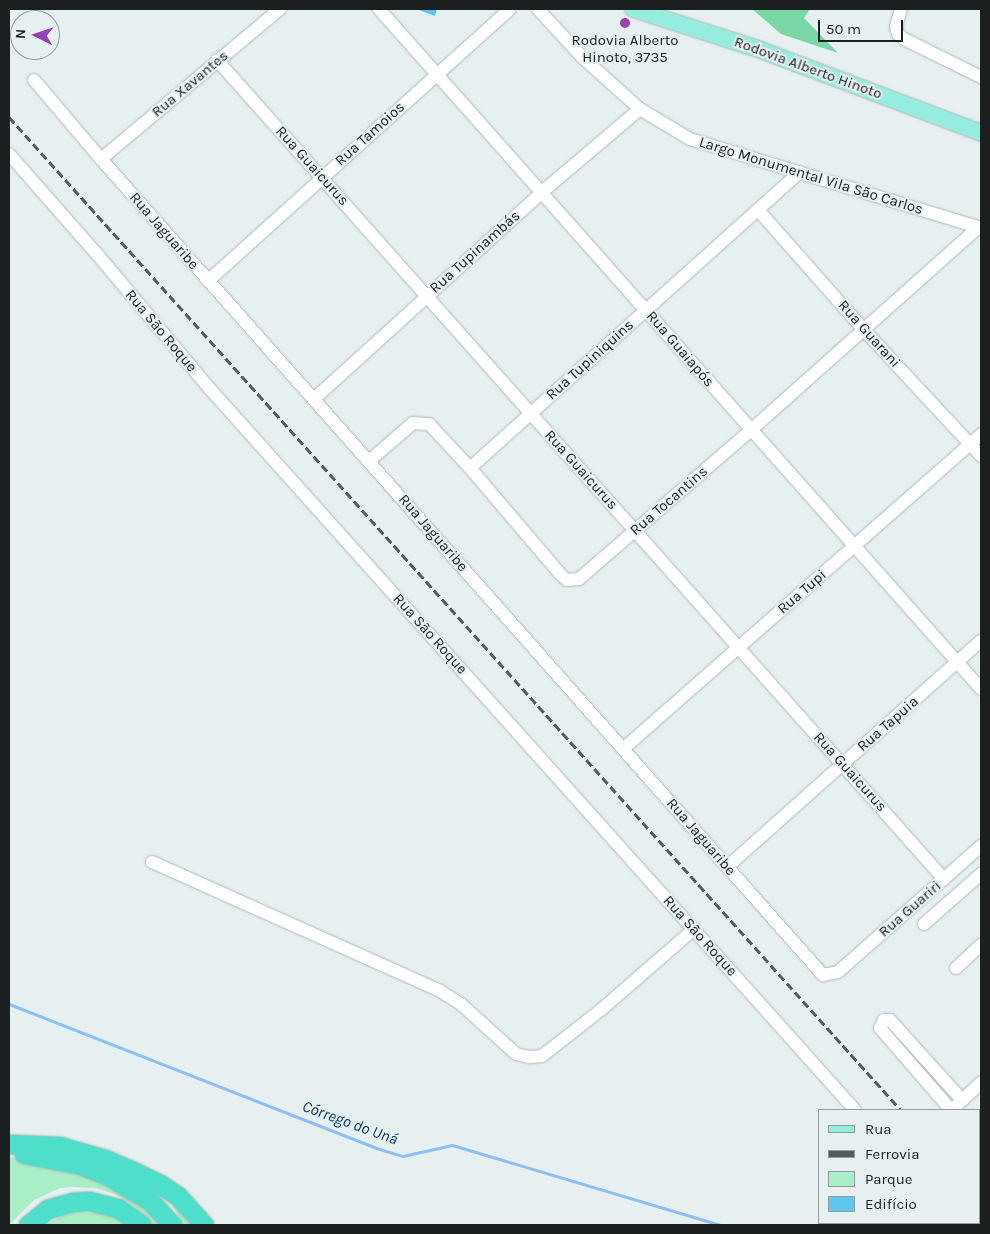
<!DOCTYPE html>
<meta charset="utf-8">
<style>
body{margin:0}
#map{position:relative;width:990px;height:1234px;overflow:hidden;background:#e7f0f1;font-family:Karla,sans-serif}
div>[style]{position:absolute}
.green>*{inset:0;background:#a8eec6}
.forest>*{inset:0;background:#7bd6a5}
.stream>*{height:3px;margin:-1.5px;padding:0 1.5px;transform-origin:1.5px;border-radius:1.5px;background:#8dbff2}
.building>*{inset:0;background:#5ec7f0}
.roads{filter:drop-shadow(0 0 1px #afb8b9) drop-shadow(0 0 1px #afb8b9)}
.minor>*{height:12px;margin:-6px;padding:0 6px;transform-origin:6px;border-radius:6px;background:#fff}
.major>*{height:16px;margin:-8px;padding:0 8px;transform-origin:8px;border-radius:8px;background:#95ecdf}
.highway>*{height:19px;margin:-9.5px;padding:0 9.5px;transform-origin:9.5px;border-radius:9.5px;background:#4edfca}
.rail>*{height:3px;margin-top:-1.5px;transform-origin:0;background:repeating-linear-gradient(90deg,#555a5a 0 8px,transparent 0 12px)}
.dots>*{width:14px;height:14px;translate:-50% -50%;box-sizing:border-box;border:2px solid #e7f0f1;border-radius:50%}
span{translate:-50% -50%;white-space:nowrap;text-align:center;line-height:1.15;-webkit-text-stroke:4px #e7f0f1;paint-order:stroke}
.poi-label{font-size:15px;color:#1c1f1f}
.street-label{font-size:15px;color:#1c1f1f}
.water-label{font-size:16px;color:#06365e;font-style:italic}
.frame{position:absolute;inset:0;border:10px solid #1c1f1f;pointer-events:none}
.legend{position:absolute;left:818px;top:1109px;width:162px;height:115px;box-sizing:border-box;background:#e7f0f1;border:1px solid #969c9d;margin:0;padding:6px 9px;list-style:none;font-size:15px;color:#1c1f1f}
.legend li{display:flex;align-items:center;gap:10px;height:25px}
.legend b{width:25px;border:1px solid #969c9d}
.north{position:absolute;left:10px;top:10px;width:50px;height:50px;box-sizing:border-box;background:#e7f0f1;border:1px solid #969c9d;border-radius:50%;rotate:274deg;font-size:14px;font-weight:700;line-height:20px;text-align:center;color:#1c1f1f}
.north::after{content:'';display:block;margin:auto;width:18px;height:22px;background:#9642b0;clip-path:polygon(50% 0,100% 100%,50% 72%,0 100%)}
.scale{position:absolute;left:818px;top:20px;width:85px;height:22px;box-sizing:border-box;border:2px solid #1c1f1f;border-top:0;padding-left:6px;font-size:15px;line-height:18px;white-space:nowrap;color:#1c1f1f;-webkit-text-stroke:4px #e7f0f1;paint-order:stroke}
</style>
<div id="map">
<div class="green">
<div style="clip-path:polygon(9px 1157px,46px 1161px,132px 1194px,160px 1225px,151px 1225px,132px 1205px,117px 1195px,96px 1188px,73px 1187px,60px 1188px,34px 1200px,9px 1225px)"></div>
<div style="clip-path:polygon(155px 1188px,196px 1225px,184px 1225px,172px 1205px)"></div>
<div style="clip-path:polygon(79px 1211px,109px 1215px,128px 1225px,45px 1225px,62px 1216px)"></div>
</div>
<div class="forest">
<div style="clip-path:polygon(752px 9px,810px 9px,804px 18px,838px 53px,781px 34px)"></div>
</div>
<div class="stream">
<div style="left:9px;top:1004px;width:394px;rotate:21.4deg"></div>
<div style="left:376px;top:1148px;width:28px;rotate:17deg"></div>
<div style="left:403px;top:1156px;width:50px;rotate:-12.7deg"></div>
<div style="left:452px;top:1145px;width:280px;rotate:16.6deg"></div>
</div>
<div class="building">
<div style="clip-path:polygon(416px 9px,437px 9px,435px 16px)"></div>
</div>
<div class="roads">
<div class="minor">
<div style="left:379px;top:9px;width:908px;rotate:48.48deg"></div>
<div style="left:538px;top:9px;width:65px;rotate:47.5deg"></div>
<div style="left:582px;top:57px;width:78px;rotate:41.9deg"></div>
<div style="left:640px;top:109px;width:58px;rotate:31deg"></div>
<div style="left:690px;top:139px;width:304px;rotate:17deg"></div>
<div style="left:901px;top:9px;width:18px;rotate:106deg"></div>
<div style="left:896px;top:26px;width:8px;rotate:76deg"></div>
<div style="left:898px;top:34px;width:8px;rotate:40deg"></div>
<div style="left:904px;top:39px;width:86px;rotate:26.3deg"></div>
<div style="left:217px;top:60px;width:1095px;rotate:48.41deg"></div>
<div style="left:34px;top:80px;width:104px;rotate:49.7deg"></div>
<div style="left:101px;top:159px;width:1090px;rotate:48.5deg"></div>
<div style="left:823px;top:975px;width:15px;rotate:-11deg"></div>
<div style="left:838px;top:972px;width:191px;rotate:-41.4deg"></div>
<div style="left:9px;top:154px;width:133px;rotate:48.7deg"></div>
<div style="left:97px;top:254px;width:176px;rotate:50.1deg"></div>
<div style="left:210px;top:389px;width:967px;rotate:48.18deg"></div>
<div style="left:101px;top:159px;width:234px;rotate:-40deg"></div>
<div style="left:759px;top:211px;width:159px;rotate:48.6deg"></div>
<div style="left:864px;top:330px;width:172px;rotate:47.1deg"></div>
<div style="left:208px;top:281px;width:406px;rotate:-42deg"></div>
<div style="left:314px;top:399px;width:308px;rotate:-42.2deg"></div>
<div style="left:542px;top:192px;width:128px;rotate:-40.3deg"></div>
<div style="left:369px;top:461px;width:58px;rotate:-40.8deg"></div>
<div style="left:413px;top:423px;width:16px;rotate:4deg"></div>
<div style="left:429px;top:424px;width:60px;rotate:47deg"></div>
<div style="left:470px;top:468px;width:140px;rotate:49.6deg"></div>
<div style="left:561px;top:575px;width:8px;rotate:40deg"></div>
<div style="left:567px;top:580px;width:12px;rotate:-5deg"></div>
<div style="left:579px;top:579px;width:228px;rotate:-40.9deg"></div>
<div style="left:751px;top:430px;width:305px;rotate:-41.7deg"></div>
<div style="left:470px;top:468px;width:443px;rotate:-41.9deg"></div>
<div style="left:623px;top:749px;width:477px;rotate:-41.3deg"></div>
<div style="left:152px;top:862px;width:316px;rotate:24.1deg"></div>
<div style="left:440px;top:991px;width:26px;rotate:32deg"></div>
<div style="left:462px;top:1005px;width:73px;rotate:42.2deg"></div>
<div style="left:516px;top:1054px;width:13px;rotate:13deg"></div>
<div style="left:529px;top:1057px;width:13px;rotate:-4deg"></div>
<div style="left:542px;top:1056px;width:76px;rotate:-38.1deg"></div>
<div style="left:602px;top:1009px;width:122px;rotate:-41deg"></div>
<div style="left:727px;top:867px;width:340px;rotate:-41.7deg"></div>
<div style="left:924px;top:924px;width:76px;rotate:-41.3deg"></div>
<div style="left:956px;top:968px;width:34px;rotate:-43deg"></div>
<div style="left:957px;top:1105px;width:33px;rotate:-43deg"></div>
<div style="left:951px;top:1110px;width:108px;rotate:-130.9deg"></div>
<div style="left:880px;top:1028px;width:9px;rotate:-63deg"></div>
<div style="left:884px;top:1020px;width:6px"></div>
<div style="left:890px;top:1020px;width:108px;rotate:48deg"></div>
<div style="left:979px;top:1141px;width:4px;rotate:56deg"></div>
<div style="left:956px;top:1223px;width:3px;rotate:45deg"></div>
</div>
<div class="major">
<div style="left:633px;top:9px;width:131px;rotate:17.7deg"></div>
<div style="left:758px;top:49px;width:238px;rotate:20.6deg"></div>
</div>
<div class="highway">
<div style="left:9px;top:1144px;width:50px;rotate:2.3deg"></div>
<div style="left:59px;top:1146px;width:48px;rotate:15.8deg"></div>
<div style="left:105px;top:1159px;width:28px;rotate:23deg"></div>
<div style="left:131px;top:1170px;width:32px;rotate:26deg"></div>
<div style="left:160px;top:1184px;width:22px;rotate:34deg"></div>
<div style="left:178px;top:1196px;width:39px;rotate:48deg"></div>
<div style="left:24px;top:1154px;width:58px;rotate:10.9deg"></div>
<div style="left:81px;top:1165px;width:31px;rotate:22deg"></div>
<div style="left:110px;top:1177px;width:47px;rotate:31deg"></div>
<div style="left:150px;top:1201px;width:33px;rotate:47deg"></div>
<div style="left:28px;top:1225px;width:26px;rotate:-39deg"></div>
<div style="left:48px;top:1209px;width:26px;rotate:-16deg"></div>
<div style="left:73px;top:1202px;width:16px;rotate:-4deg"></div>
<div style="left:89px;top:1201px;width:30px;rotate:14deg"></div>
<div style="left:118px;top:1208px;width:29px;rotate:36deg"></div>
</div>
</div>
<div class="rail">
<div style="left:9px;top:117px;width:1335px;rotate:48.07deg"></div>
<div style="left:979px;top:1197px;width:4px;rotate:56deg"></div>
</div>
<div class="dots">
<div style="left:625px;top:23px;background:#9642b0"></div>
</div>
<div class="poi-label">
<span style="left:625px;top:49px">Rodovia Alberto<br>Hinoto, 3735</span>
</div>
<div class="street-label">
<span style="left:808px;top:68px;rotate:20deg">Rodovia Alberto Hinoto</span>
<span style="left:190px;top:84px;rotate:-40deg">Rua Xavantes</span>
<span style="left:370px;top:134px;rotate:-42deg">Rua Tamoios</span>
<span style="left:312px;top:166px;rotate:48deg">Rua Guaicurus</span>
<span style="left:811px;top:176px;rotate:17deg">Largo Monumental Vila São Carlos</span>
<span style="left:164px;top:231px;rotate:49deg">Rua Jaguaribe</span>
<span style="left:475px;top:252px;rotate:-42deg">Rua Tupinambás</span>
<span style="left:161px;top:331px;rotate:50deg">Rua São Roque</span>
<span style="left:869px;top:334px;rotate:48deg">Rua Guarani</span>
<span style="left:680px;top:349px;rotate:49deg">Rua Guaiapós</span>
<span style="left:590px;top:360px;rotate:-42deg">Rua Tupiniquins</span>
<span style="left:581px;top:470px;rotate:48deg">Rua Guaicurus</span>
<span style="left:669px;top:501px;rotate:-41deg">Rua Tocantins</span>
<span style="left:433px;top:533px;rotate:49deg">Rua Jaguaribe</span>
<span style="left:802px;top:592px;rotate:-41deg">Rua Tupi</span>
<span style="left:430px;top:634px;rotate:48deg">Rua São Roque</span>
<span style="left:888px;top:724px;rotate:-41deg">Rua Tapuia</span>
<span style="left:850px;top:772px;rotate:48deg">Rua Guaicurus</span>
<span style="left:701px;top:837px;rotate:49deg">Rua Jaguaribe</span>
<span style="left:910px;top:909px;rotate:-41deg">Rua Guariri</span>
<span style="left:700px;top:936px;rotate:48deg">Rua São Roque</span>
</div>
<div class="water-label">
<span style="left:350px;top:1123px;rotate:20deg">Córrego do Uná</span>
</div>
<div class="frame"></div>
<ul class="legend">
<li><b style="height:6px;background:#95ecdf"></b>Rua</li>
<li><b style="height:6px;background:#555a5a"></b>Ferrovia</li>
<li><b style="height:14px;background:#a8eec6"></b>Parque</li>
<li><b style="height:14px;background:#5ec7f0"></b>Edifício</li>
</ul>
<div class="north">N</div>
<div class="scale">50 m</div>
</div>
